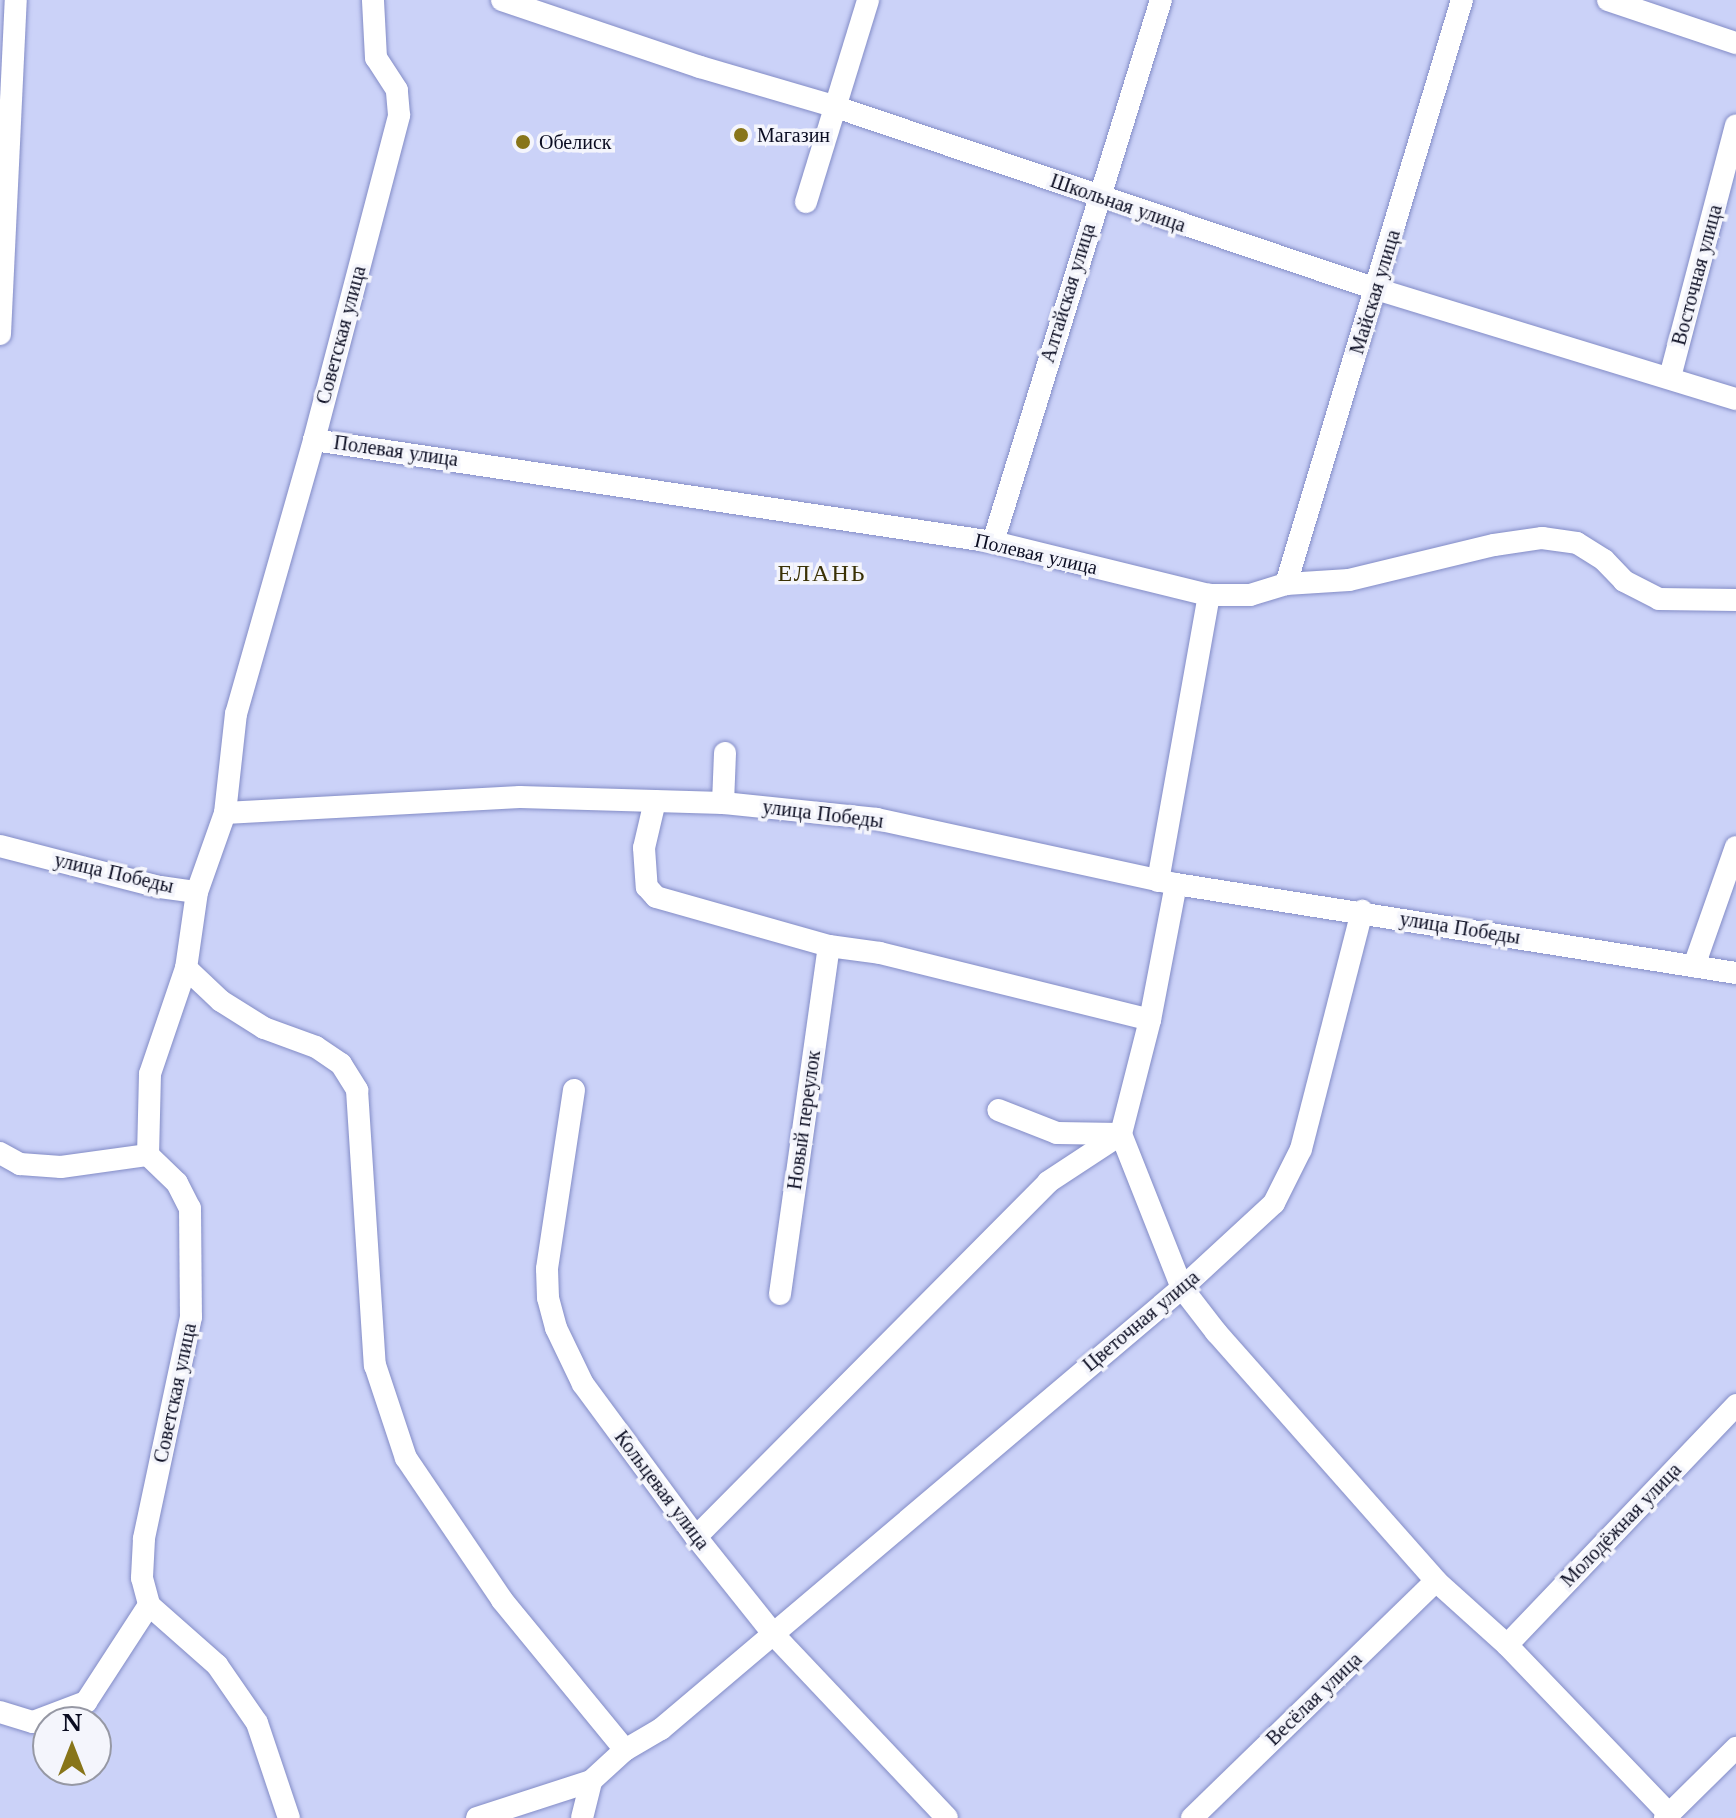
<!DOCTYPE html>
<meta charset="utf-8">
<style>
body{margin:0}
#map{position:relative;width:1736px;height:1818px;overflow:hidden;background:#cbd2f8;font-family:"Libre Baskerville",serif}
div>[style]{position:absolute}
.roads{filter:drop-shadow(0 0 2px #838cc6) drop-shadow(0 0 2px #838cc6)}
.minor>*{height:22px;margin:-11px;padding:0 11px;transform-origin:11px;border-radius:11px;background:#fff}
.dots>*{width:22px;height:22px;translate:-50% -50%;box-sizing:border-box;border:4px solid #f4f5fc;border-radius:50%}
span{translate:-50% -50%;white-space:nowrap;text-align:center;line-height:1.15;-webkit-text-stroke:7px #f4f5fc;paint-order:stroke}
.poi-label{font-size:20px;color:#0a0c21}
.left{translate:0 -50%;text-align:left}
.street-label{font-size:20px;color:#0a0c21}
.quarter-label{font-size:24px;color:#3a3105;letter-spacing:2px}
.north{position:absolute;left:32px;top:1706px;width:80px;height:80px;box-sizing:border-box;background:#f4f5fc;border:2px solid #9698a4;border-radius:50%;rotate:0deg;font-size:22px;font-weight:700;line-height:32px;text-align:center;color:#0a0c21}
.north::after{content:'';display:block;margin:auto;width:28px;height:36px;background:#887519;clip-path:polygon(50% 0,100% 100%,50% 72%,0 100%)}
</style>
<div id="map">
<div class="roads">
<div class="minor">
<div style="left:502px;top:0;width:209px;rotate:18.7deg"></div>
<div style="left:700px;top:67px;width:139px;rotate:16.3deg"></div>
<div style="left:833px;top:106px;width:573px;rotate:18.62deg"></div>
<div style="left:1376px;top:289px;width:376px;rotate:17deg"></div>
<div style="left:1608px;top:0;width:135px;rotate:18.6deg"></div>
<div style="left:806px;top:202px;width:211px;rotate:-72.9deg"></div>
<div style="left:0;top:334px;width:334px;rotate:-87.3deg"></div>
<div style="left:1670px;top:377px;width:260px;rotate:-75.3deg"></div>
<div style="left:314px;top:440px;width:687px;rotate:8.54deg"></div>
<div style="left:993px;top:542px;width:222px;rotate:13.8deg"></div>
<div style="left:1209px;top:595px;width:41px"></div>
<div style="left:1250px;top:595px;width:38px;rotate:-17deg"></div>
<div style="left:1286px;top:584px;width:63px;rotate:-3.6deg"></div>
<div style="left:1349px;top:580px;width:149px;rotate:-13.6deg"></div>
<div style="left:1494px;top:545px;width:49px;rotate:-8.3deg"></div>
<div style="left:1542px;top:538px;width:35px;rotate:8deg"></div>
<div style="left:1577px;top:543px;width:32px;rotate:32deg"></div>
<div style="left:1604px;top:560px;width:29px;rotate:46deg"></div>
<div style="left:1624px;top:581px;width:39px;rotate:27deg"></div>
<div style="left:1659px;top:599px;width:77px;rotate:0.7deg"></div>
<div style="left:993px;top:542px;width:567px;rotate:-72.78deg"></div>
<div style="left:1286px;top:584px;width:610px;rotate:-73.23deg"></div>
<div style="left:655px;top:801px;width:48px;rotate:103.2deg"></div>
<div style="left:644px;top:848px;width:39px;rotate:86deg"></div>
<div style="left:647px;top:887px;width:13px;rotate:48deg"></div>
<div style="left:656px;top:897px;width:180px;rotate:15.8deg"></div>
<div style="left:829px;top:946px;width:51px;rotate:7.8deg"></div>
<div style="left:880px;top:953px;width:278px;rotate:13.9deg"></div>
<div style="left:723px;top:803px;width:50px;rotate:-87.7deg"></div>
<div style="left:225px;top:813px;width:100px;rotate:-83.7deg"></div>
<div style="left:236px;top:714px;width:285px;rotate:-74.1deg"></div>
<div style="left:314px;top:440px;width:336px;rotate:-75.3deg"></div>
<div style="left:399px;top:115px;width:25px;rotate:-95deg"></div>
<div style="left:397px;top:90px;width:38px;rotate:-123deg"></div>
<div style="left:376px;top:58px;width:58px;rotate:-93deg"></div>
<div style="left:0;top:846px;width:165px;rotate:14.4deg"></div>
<div style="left:160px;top:887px;width:37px;rotate:8deg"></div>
<div style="left:197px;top:892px;width:84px;rotate:-70.5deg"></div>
<div style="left:225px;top:813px;width:295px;rotate:-3.1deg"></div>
<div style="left:520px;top:797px;width:203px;rotate:1.7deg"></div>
<div style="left:723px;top:803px;width:155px;rotate:5.9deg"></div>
<div style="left:877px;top:819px;width:306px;rotate:12.3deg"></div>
<div style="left:1176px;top:884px;width:567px;rotate:9.03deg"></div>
<div style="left:1158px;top:881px;width:291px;rotate:-79.9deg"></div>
<div style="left:1176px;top:884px;width:138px;rotate:100.8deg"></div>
<div style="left:1150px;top:1020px;width:118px;rotate:104.3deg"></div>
<div style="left:1121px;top:1134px;width:166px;rotate:68.4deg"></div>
<div style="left:1182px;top:1288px;width:56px;rotate:52.3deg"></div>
<div style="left:1216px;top:1332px;width:332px;rotate:48.5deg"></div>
<div style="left:1436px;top:1581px;width:96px;rotate:42deg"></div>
<div style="left:1507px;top:1645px;width:234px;rotate:46.2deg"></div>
<div style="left:197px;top:892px;width:77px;rotate:98.2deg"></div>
<div style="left:186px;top:968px;width:112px;rotate:108.8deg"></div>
<div style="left:150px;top:1074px;width:81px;rotate:91.4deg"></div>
<div style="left:148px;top:1155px;width:40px;rotate:44deg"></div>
<div style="left:177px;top:1183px;width:28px;rotate:63deg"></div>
<div style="left:190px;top:1208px;width:109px;rotate:89.5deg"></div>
<div style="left:191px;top:1317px;width:227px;rotate:102deg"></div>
<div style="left:144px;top:1539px;width:39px;rotate:93deg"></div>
<div style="left:142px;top:1578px;width:28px;rotate:75deg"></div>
<div style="left:149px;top:1605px;width:91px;rotate:41.4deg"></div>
<div style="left:217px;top:1665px;width:70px;rotate:55.4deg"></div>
<div style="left:257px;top:1723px;width:100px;rotate:71.4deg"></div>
<div style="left:1694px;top:966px;width:126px;rotate:-70.6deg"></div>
<div style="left:186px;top:968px;width:48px;rotate:43.3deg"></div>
<div style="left:221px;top:1001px;width:51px;rotate:32.1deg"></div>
<div style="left:264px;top:1028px;width:55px;rotate:20.1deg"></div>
<div style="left:316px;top:1047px;width:30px;rotate:34deg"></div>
<div style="left:341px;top:1064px;width:31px;rotate:58deg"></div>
<div style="left:357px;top:1090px;width:276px;rotate:86.3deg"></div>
<div style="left:375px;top:1365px;width:98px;rotate:71.6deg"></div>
<div style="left:406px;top:1458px;width:171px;rotate:55.9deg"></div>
<div style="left:502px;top:1600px;width:194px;rotate:50.6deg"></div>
<div style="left:574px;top:1090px;width:181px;rotate:98.6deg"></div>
<div style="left:547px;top:1269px;width:29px;rotate:88deg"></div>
<div style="left:548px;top:1298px;width:31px;rotate:75deg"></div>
<div style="left:556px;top:1328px;width:62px;rotate:64.3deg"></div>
<div style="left:583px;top:1384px;width:190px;rotate:53.6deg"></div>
<div style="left:696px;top:1537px;width:127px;rotate:51.4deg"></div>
<div style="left:775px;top:1636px;width:250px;rotate:46.6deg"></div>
<div style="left:0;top:1153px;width:23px;rotate:29deg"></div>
<div style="left:20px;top:1164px;width:41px;rotate:4.2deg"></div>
<div style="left:61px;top:1167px;width:88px;rotate:-7.9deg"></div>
<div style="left:780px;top:1294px;width:351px;rotate:-82deg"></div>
<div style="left:696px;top:1537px;width:500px;rotate:-45.2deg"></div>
<div style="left:1048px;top:1182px;width:87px;rotate:-33.3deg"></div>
<div style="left:1121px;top:1134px;width:64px;rotate:-179.1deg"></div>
<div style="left:1057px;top:1133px;width:63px;rotate:-158.7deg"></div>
<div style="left:1507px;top:1645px;width:332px;rotate:-46.3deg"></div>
<div style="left:0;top:1712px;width:34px;rotate:17deg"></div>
<div style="left:33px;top:1722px;width:57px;rotate:-20.7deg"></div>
<div style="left:86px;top:1702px;width:116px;rotate:-57deg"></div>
<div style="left:477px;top:1818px;width:120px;rotate:-18deg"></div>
<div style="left:591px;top:1781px;width:46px;rotate:-42.4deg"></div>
<div style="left:625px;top:1750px;width:42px;rotate:-30.3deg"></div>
<div style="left:661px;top:1729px;width:683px;rotate:-40.25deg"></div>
<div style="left:1182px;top:1288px;width:125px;rotate:-42.7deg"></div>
<div style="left:1274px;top:1203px;width:60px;rotate:-63.4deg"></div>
<div style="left:1301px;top:1149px;width:246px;rotate:-75.6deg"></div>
<div style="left:582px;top:1818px;width:38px;rotate:-76deg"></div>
<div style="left:1192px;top:1818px;width:340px;rotate:-44.2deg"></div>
<div style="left:1665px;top:1818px;width:100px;rotate:-44.6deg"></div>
</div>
</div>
<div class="dots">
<div style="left:741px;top:135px;background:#887519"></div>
<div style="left:523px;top:142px;background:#887519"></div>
</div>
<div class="poi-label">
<span class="left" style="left:757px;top:135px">Магазин</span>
<span class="left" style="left:539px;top:142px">Обелиск</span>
</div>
<div class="street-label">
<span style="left:1118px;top:203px;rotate:19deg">Школьная улица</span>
<span style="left:1697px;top:275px;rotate:-75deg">Восточная улица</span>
<span style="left:1375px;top:292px;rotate:-73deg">Майская улица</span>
<span style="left:1068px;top:293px;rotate:-73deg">Алтайская улица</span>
<span style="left:341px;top:335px;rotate:-75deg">Советская улица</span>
<span style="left:396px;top:451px;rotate:8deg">Полевая улица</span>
<span style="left:1036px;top:554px;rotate:13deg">Полевая улица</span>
<span style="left:823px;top:814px;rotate:7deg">улица Победы</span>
<span style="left:114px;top:873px;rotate:13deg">улица Победы</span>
<span style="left:1460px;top:928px;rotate:9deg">улица Победы</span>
<span style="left:804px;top:1120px;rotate:-82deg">Новый переулок</span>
<span style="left:1141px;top:1321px;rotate:-40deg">Цветочная улица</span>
<span style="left:175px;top:1393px;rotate:-78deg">Советская улица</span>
<span style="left:662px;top:1490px;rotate:53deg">Кольцевая улица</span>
<span style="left:1621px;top:1525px;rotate:-46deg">Молодёжная улица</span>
<span style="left:1314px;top:1699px;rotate:-44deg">Весёлая улица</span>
</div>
<div class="quarter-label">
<span style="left:822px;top:573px">ЕЛАНЬ</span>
</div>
<div class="north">N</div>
</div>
